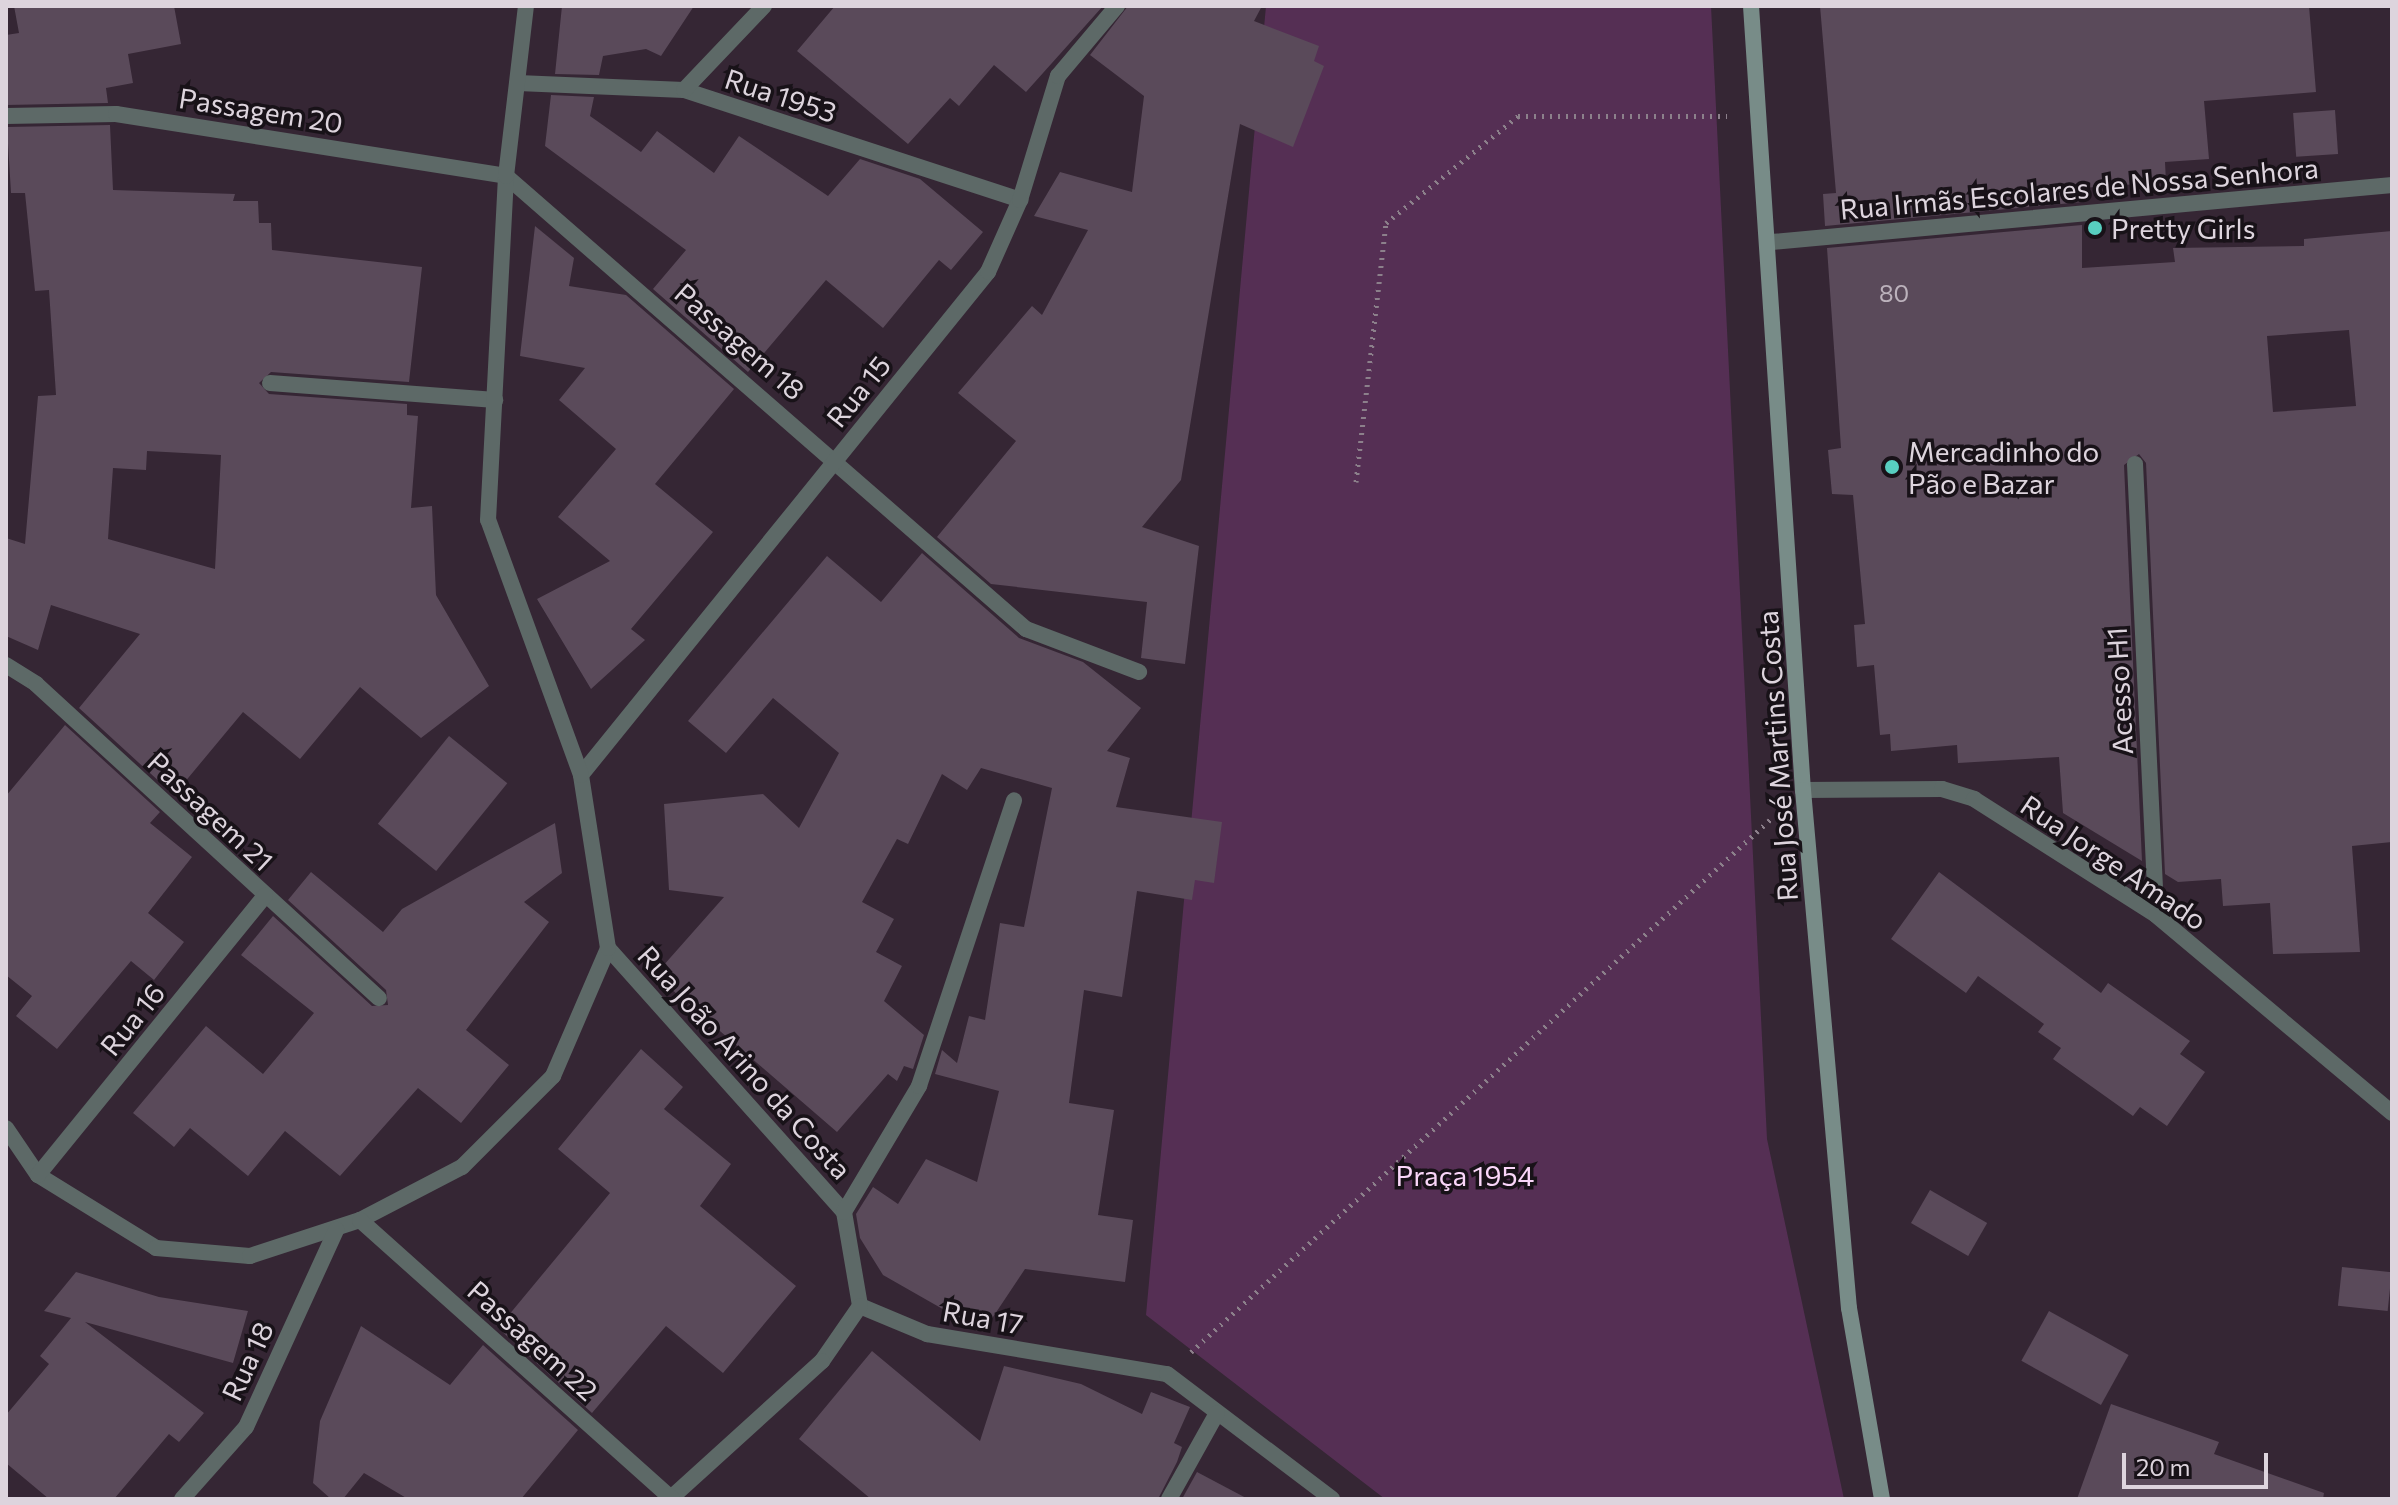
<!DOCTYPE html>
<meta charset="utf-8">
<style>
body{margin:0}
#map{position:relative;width:2398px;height:1505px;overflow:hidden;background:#352634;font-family:Commissioner,sans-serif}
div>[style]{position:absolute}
.green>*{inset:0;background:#552f54}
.building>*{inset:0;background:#5a4a5a;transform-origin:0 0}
.path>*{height:5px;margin-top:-2.5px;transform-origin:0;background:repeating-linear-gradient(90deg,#8c808b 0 2px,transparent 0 8px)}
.lane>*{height:16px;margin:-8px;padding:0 8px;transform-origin:8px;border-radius:8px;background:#5d6967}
.street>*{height:16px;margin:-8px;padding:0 8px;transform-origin:8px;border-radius:8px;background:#5d6967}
.secondary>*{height:16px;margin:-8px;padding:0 8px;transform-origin:8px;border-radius:8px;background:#788c88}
.dots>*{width:22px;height:22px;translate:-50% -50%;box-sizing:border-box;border:4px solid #181218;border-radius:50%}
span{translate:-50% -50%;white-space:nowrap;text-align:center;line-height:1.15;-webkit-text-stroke:7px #181218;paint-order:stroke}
.number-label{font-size:24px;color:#bcb2bc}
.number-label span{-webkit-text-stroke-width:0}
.street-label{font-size:28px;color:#ddd4dd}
.poi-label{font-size:28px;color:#ddd4dd}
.left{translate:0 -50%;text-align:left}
.park-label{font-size:28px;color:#fad6f9}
.frame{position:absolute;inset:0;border:8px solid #ddd4dd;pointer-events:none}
.scale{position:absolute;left:2122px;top:1453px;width:146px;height:36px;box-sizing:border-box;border:4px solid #ddd4dd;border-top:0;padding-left:10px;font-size:24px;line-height:28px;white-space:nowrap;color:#ddd4dd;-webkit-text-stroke:6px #181218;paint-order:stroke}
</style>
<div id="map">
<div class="green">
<div style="clip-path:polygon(1266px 6px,1711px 6px,1767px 1139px,1844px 1499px,1385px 1499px,1146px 1315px)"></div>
</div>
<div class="building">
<div style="clip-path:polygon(14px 6px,174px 6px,181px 44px,128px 54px,133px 83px,106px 88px,108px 103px,6px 105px,6px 35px,19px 33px)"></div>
<div style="clip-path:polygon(562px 6px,694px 6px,661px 56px,646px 49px,603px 56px,599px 75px,555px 74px)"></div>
<div style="clip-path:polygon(835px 6px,1103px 6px,1026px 92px,994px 65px,959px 106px,950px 98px,908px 144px,797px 51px)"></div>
<div style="clip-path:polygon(1128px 6px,1262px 6px,1254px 21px,1319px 46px,1314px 61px,1324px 66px,1293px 147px,1240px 124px,1181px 480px,1142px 527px,1199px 546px,1185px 664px,1141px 658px,1147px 602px,991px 584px,937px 537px,1016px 441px,958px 393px,1032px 306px,1042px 315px,1088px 230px,1034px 216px,1060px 172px,1132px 192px,1144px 96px,1090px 55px)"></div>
<div style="clip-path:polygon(1820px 6px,2309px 6px,2316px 92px,2204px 101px,2209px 159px,2165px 162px,2166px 182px,2082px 188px,2082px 202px,1825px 226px,1823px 194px,1836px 193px)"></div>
<div style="clip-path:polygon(551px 95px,594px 97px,590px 116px,641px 152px,657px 131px,714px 173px,739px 136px,828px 196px,860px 159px,920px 179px,983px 232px,951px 270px,939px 260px,883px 328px,826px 280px,748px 372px,653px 289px,686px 250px,545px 146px)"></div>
<div style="left:2335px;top:110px;width:44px;height:42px;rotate:86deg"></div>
<div style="clip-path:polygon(evenodd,110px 125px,113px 190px,235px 194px,233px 201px,258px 201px,259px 223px,271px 223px,272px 250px,422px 267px,409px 382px,271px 372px,259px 383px,269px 394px,407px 404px,407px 415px,418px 416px,411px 508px,432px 506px,436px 595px,489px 686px,421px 738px,360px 687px,300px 759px,243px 712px,174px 795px,79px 708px,140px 634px,51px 605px,38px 650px,6px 636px,6px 538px,25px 544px,38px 396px,56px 395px,49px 290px,35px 291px,25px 193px,11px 193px,7px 127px,110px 125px,147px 451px,221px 455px,215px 569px,108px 539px,113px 468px,146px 470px,147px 451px)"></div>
<div style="clip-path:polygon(evenodd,2082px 225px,2082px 268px,2175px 262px,2173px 248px,2304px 246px,2304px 239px,2392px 231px,2392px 842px,2352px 846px,2360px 952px,2273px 954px,2270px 903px,2223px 906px,2221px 879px,2178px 882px,2165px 874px,2146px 463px,2139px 454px,2124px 465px,2142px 861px,2063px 813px,2059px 757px,1958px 763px,1957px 745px,1891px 751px,1890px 734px,1880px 735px,1874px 665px,1857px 667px,1854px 625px,1865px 624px,1853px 495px,1832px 494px,1828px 450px,1841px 448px,1827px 248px,2082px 225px,2349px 330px,2356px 406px,2273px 412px,2267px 336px,2349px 330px)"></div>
<div style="clip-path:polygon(535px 226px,574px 258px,569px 286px,626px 295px,734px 389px,655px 484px,713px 532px,631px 629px,645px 640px,591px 689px,537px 599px,610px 561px,558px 517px,616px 449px,559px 400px,585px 368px,520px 356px)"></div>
<div style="clip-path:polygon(922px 553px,1019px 638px,1083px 662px,1141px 708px,1107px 751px,1130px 758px,1116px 807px,1222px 822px,1214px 883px,1195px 880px,1192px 900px,1137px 891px,1122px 997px,1084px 990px,1069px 1103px,1114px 1110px,1098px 1215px,1133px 1220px,1125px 1282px,1025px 1269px,983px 1332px,883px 1275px,860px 1238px,856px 1214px,873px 1187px,898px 1204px,926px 1159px,977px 1182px,999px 1091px,935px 1074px,942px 1050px,957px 1063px,969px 1016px,985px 1020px,1000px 923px,1024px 927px,1052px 788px,981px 768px,967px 790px,942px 774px,908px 844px,897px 839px,862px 902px,894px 919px,876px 952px,902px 966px,884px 1001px,924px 1035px,913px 1069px,904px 1066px,897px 1081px,888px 1074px,837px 1132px,655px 975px,724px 897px,669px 890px,664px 804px,763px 794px,799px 828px,839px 753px,773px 698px,726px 753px,688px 721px,827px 556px,881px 602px)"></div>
<div style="clip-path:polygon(65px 725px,160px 812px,150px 823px,192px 857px,148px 913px,184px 942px,154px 980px,131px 961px,57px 1049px,16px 1016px,32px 996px,6px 975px,6px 796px)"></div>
<div style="left:449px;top:736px;width:75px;height:113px;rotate:39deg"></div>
<div style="clip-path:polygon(555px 823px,562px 873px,524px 902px,549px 922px,466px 1030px,509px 1065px,461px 1123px,418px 1088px,340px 1176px,285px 1131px,248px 1176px,190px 1128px,174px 1147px,133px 1113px,206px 1026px,263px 1074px,314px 1013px,241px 955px,273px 916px,372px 1006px,388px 1005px,386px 990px,288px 900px,311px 872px,383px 932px,402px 909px)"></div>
<div style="clip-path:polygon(1939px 872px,2101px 993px,2108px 983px,2190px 1041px,2180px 1054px,2205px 1072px,2167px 1126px,2140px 1107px,2133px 1116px,2053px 1059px,2061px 1048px,2038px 1032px,2044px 1024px,1978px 976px,1966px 993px,1891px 939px)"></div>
<div style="clip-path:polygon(641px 1049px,683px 1087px,664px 1109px,731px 1164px,700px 1206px,796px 1286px,723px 1373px,666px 1326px,592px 1413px,498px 1328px,610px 1193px,558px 1149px)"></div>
<div style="left:1930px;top:1190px;width:66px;height:38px;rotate:30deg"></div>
<div style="left:2342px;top:1267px;width:50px;height:39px;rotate:6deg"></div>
<div style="clip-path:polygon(76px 1272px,159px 1297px,248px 1311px,233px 1363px,85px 1322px,204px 1413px,179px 1442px,169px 1434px,114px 1499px,49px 1499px,6px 1463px,6px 1415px,49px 1364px,40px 1356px,71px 1318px,44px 1311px)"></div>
<div style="left:2049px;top:1311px;width:91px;height:57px;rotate:29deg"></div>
<div style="clip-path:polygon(361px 1326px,450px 1385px,483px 1345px,578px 1430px,521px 1499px,408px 1499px,364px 1473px,343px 1499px,331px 1499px,313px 1483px,320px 1421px)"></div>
<div style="clip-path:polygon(872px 1351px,980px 1441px,1004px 1366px,1081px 1384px,1142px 1414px,1151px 1392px,1190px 1407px,1174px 1443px,1182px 1447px,1177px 1462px,1158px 1499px,871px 1499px,799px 1439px)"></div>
<div style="clip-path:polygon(2111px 1404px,2219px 1442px,2214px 1454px,2324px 1493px,2323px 1499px,2077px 1499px)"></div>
<div style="clip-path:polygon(1197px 1472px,1248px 1499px,1182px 1499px)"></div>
</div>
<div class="path">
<div style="left:1356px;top:482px;width:261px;rotate:-83.4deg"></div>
<div style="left:1386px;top:223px;width:170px;rotate:-39deg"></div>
<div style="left:1518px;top:116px;width:209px"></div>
<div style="left:1191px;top:1352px;width:791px;rotate:-42.59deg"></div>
</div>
<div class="lane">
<div style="left:270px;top:383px;width:226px;rotate:4.3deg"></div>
<div style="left:6px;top:665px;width:36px;rotate:32deg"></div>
<div style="left:36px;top:684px;width:465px;rotate:42.5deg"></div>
<div style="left:860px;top:1306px;width:73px;rotate:22.7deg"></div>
<div style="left:927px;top:1334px;width:243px;rotate:9.5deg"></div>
<div style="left:1167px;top:1374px;width:207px;rotate:37.1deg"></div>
<div style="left:1169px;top:1499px;width:98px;rotate:-60.8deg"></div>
</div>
<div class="street">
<div style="left:518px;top:83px;width:166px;rotate:2.4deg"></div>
<div style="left:684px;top:90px;width:354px;rotate:18.1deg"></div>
<div style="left:684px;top:90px;width:116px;rotate:-46.4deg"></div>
<div style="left:6px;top:116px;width:110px;rotate:-1deg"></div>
<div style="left:116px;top:114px;width:395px;rotate:9deg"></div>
<div style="left:506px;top:176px;width:690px;rotate:41.06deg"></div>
<div style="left:1026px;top:629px;width:121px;rotate:20.8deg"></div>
<div style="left:1772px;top:242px;width:623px;rotate:-5.25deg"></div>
<div style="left:2135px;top:464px;width:451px;rotate:87.3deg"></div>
<div style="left:581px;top:775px;width:647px;rotate:-51.02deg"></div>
<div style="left:988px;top:272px;width:79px;rotate:-66deg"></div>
<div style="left:1020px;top:200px;width:130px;rotate:-73deg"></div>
<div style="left:1058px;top:76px;width:92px;rotate:-49.9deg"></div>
<div style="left:1803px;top:790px;width:139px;rotate:-0.4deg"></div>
<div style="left:1942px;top:789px;width:34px;rotate:17deg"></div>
<div style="left:1974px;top:799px;width:216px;rotate:32.5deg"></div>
<div style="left:2156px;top:915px;width:308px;rotate:40deg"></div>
<div style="left:608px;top:948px;width:354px;rotate:48.2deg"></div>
<div style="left:844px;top:1212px;width:95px;rotate:80.3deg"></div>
<div style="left:860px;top:1306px;width:67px;rotate:124.6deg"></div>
<div style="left:822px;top:1361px;width:205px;rotate:137.8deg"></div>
<div style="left:6px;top:1128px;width:57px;rotate:55.8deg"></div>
<div style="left:38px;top:1175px;width:139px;rotate:31.7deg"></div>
<div style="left:156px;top:1248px;width:94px;rotate:4.9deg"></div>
<div style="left:250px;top:1256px;width:116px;rotate:-18.1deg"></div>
<div style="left:360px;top:1220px;width:115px;rotate:-27.5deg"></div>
<div style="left:462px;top:1167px;width:129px;rotate:-45deg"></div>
<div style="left:553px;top:1076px;width:139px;rotate:-66.7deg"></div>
<div style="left:608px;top:948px;width:175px;rotate:-98.9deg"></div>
<div style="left:581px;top:775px;width:271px;rotate:-110deg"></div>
<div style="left:488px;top:520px;width:344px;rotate:-87deg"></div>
<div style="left:506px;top:176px;width:171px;rotate:-83.3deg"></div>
<div style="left:38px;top:1175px;width:360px;rotate:-50.9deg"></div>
<div style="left:844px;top:1212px;width:147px;rotate:-59.2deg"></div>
<div style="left:919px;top:1086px;width:301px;rotate:-71.6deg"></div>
<div style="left:360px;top:1220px;width:419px;rotate:41.8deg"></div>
<div style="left:182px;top:1499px;width:96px;rotate:-48.4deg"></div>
<div style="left:246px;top:1427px;width:217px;rotate:-65.4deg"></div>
</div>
<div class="secondary">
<div style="left:1751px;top:6px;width:786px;rotate:86.21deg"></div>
<div style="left:1803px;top:790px;width:520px;rotate:84.93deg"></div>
<div style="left:1849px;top:1308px;width:194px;rotate:80.2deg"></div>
</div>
<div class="dots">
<div style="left:2095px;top:228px;background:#58cec0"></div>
<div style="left:1892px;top:467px;background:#58cec0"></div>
</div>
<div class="number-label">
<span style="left:1894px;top:293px">80</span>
</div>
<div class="street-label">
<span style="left:781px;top:95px;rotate:18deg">Rua 1953</span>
<span style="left:261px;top:110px;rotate:9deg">Passagem 20</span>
<span style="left:2079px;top:188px;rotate:-5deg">Rua Irmãs Escolares de Nossa Senhora</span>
<span style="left:740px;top:341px;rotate:41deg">Passagem 18</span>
<span style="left:858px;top:391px;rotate:-51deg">Rua 15</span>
<span style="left:2119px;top:691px;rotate:-93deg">Acesso H1</span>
<span style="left:1777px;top:756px;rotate:-94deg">Rua José Martins Costa</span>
<span style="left:211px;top:811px;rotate:43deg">Passagem 21</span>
<span style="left:2114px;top:862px;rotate:34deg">Rua Jorge Amado</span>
<span style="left:132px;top:1019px;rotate:-51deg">Rua 16</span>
<span style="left:745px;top:1062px;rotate:48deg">Rua João Arino da Costa</span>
<span style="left:983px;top:1317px;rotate:10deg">Rua 17</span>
<span style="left:533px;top:1340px;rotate:42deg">Passagem 22</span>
<span style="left:247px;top:1361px;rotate:-65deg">Rua 18</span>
</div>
<div class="poi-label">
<span class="left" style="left:2111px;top:228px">Pretty Girls</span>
<span class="left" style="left:1908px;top:467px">Mercadinho do<br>Pão e Bazar</span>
</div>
<div class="park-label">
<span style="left:1465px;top:1175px">Praça 1954</span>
</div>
<div class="frame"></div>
<div class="scale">20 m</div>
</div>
